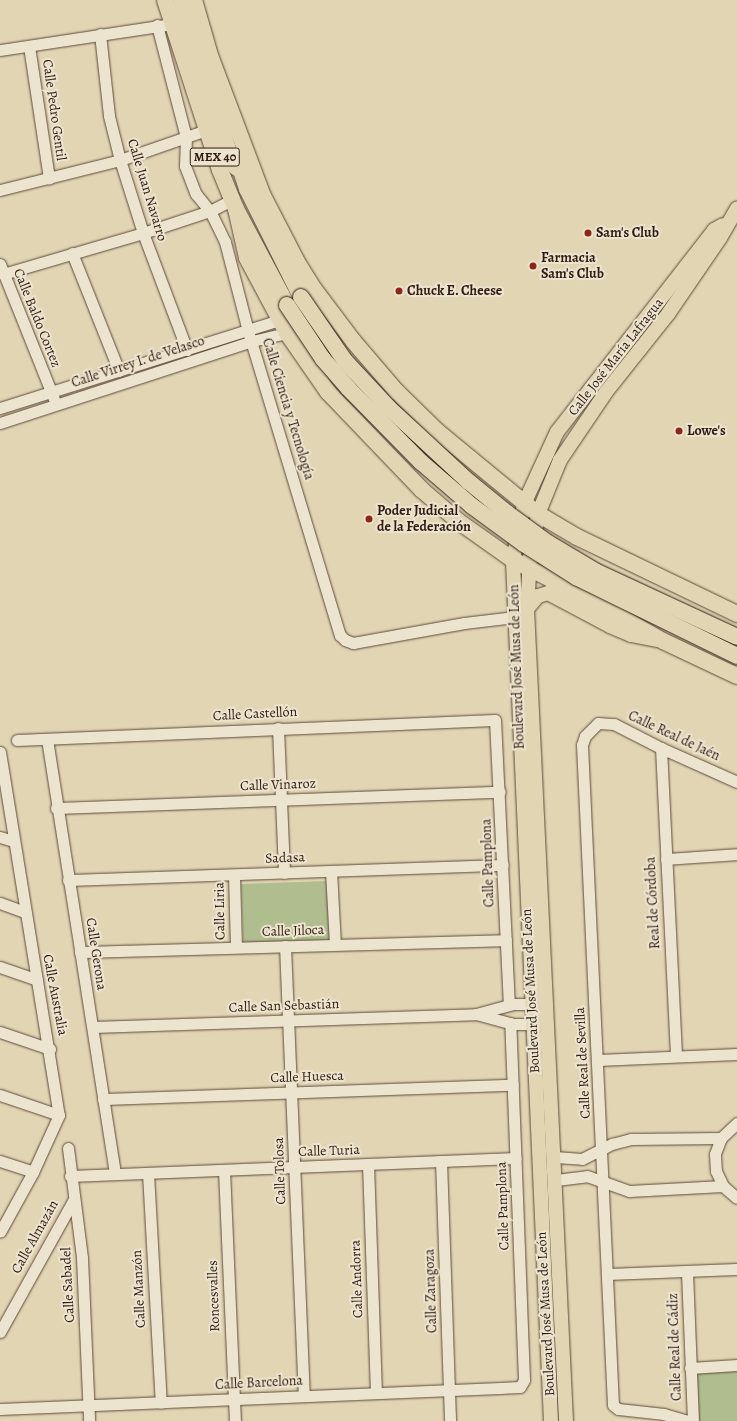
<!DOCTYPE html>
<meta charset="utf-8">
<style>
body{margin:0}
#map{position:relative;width:737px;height:1421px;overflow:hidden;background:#e1d5b3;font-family:Alegreya,serif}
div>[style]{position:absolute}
.green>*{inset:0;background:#b0be8f;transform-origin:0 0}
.roads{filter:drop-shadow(0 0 1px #5e4a3a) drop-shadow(0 0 1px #5e4a3a)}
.minor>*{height:11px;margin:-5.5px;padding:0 5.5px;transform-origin:5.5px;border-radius:5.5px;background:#ece4ce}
.major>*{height:14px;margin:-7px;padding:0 7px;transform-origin:7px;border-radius:7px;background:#e1d5b3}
.highway>*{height:16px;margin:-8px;padding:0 8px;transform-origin:8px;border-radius:8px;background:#e1d5b3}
.bridges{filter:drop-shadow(0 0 1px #321b12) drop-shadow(0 0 1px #321b12)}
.highway-bridge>*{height:16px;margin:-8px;padding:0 8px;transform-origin:8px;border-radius:8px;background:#e1d5b3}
.dots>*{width:11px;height:11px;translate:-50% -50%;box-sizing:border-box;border:2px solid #ece4ce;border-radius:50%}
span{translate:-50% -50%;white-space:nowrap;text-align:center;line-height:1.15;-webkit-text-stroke:4px #ece4ce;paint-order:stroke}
.shield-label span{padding:1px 3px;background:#ece4ce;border:1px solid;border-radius:3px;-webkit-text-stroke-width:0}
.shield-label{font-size:13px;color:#321b12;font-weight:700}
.street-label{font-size:14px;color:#321b12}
.poi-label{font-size:14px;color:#321b12;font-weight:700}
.left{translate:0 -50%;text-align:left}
</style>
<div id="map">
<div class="green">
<div style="left:328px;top:881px;width:59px;height:87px;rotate:88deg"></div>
<div style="left:737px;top:1370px;width:51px;height:43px;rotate:90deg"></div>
</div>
<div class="roads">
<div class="minor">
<div style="left:157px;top:25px;width:116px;rotate:75.5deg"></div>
<div style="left:186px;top:137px;width:29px;rotate:92deg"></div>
<div style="left:185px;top:166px;width:30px;rotate:69deg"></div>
<div style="left:196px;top:194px;width:22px;rotate:51deg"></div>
<div style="left:210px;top:211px;width:34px;rotate:64deg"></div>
<div style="left:225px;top:242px;width:92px;rotate:75.5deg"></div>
<div style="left:248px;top:331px;width:318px;rotate:73.2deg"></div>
<div style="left:340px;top:635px;width:7px;rotate:45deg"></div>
<div style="left:345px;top:640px;width:9px;rotate:21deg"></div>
<div style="left:353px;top:643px;width:113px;rotate:-10.2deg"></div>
<div style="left:464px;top:623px;width:51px;rotate:-6.7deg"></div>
<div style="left:100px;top:34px;width:82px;rotate:83.7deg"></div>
<div style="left:109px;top:116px;width:45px;rotate:76deg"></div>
<div style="left:120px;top:160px;width:77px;rotate:72.5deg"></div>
<div style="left:143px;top:233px;width:125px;rotate:69.4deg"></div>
<div style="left:29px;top:46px;width:134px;rotate:81.4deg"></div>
<div style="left:0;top:50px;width:167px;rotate:-8.6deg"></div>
<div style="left:0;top:190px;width:124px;rotate:-14deg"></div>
<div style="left:120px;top:160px;width:91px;rotate:-19.2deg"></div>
<div style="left:72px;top:253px;width:127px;rotate:68.3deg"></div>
<div style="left:0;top:264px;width:145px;rotate:68.2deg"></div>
<div style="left:3px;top:274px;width:146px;rotate:-16.3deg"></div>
<div style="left:143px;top:233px;width:71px;rotate:-18.2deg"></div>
<div style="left:210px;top:211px;width:25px;rotate:-27deg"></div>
<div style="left:0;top:408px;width:293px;rotate:-17.5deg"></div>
<div style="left:0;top:423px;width:265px;rotate:-18deg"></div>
<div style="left:252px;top:341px;width:36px;rotate:-13deg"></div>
<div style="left:278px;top:728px;width:145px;rotate:87.6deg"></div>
<div style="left:47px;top:739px;width:440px;rotate:81.1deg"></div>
<div style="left:17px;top:740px;width:478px;rotate:-2.4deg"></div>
<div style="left:495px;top:720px;width:285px;rotate:87.2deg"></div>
<div style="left:661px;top:748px;width:308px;rotate:87.2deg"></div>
<div style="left:0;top:752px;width:368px;rotate:80.8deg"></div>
<div style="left:59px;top:1115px;width:63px;rotate:114.5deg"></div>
<div style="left:33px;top:1172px;width:68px;rotate:118.8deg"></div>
<div style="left:56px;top:808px;width:444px;rotate:-2.1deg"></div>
<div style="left:0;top:837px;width:14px;rotate:17deg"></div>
<div style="left:666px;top:859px;width:71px;rotate:-4deg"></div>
<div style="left:331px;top:871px;width:73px;rotate:86.9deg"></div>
<div style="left:234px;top:875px;width:72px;rotate:88.4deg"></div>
<div style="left:68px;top:880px;width:435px;rotate:-2deg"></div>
<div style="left:0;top:903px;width:27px;rotate:20deg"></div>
<div style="left:285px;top:946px;width:450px;rotate:87.6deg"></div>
<div style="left:80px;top:952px;width:426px;rotate:-1.6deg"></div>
<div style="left:0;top:967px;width:39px;rotate:19deg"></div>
<div style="left:476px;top:1014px;width:38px;rotate:15deg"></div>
<div style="left:513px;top:1024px;width:20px"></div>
<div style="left:93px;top:1027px;width:383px;rotate:-1.9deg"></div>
<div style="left:476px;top:1014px;width:39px;rotate:-15deg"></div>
<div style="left:514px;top:1004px;width:18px"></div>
<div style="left:0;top:1032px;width:53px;rotate:18.8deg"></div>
<div style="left:598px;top:1060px;width:139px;rotate:-2.5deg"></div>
<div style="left:0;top:1095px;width:62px;rotate:18.7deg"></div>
<div style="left:103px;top:1099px;width:410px;rotate:-2deg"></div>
<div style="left:737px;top:1123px;width:22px;rotate:137deg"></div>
<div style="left:721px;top:1138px;width:17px;rotate:111deg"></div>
<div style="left:715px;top:1154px;width:17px;rotate:87deg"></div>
<div style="left:716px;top:1171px;width:17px;rotate:65deg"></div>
<div style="left:723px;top:1186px;width:18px;rotate:41deg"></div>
<div style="left:68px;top:1148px;width:111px;rotate:82.7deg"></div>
<div style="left:82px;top:1258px;width:163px;rotate:87.5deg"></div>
<div style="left:555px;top:1157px;width:27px;rotate:4deg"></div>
<div style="left:582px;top:1159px;width:34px;rotate:-27deg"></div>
<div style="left:612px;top:1144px;width:20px;rotate:-15deg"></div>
<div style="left:631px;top:1139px;width:90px;rotate:-0.6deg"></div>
<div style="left:0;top:1161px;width:35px;rotate:18deg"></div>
<div style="left:441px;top:1161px;width:260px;rotate:88deg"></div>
<div style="left:368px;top:1164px;width:229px;rotate:88deg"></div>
<div style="left:224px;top:1170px;width:251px;rotate:87.5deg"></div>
<div style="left:148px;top:1173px;width:230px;rotate:86.8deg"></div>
<div style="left:70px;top:1176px;width:446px;rotate:-2.3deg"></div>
<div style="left:556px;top:1180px;width:31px;rotate:-7deg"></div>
<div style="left:587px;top:1176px;width:45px;rotate:19.7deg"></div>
<div style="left:629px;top:1191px;width:94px;rotate:-3deg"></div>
<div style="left:687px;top:1272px;width:149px;rotate:87.7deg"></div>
<div style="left:607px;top:1274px;width:130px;rotate:-2.2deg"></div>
<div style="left:0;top:1332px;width:152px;rotate:-60.9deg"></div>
<div style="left:690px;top:1368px;width:47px;rotate:-3.7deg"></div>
<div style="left:0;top:1409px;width:520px;rotate:-2.42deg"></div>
<div style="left:520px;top:1387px;width:8px;rotate:-60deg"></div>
<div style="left:524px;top:1380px;width:357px;rotate:-92.2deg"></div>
<div style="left:688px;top:1421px;width:25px;rotate:-164deg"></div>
<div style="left:664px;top:1414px;width:46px;rotate:-173.8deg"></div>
<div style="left:618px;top:1409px;width:6px;rotate:-141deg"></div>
<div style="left:613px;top:1405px;width:661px;rotate:-92.69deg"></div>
<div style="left:582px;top:745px;width:9px;rotate:-72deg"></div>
<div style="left:585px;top:736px;width:18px;rotate:-45deg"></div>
<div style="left:598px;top:723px;width:16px;rotate:4deg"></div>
<div style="left:614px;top:724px;width:53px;rotate:27.1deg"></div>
<div style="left:661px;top:748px;width:83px;rotate:24.1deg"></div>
</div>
<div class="major">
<div style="left:527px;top:609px;width:17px;rotate:-50deg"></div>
<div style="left:538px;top:596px;width:10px;rotate:-17deg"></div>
<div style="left:548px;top:593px;width:70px;rotate:28deg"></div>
<div style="left:610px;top:626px;width:23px;rotate:23deg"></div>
<div style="left:631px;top:635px;width:26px;rotate:11deg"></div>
<div style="left:551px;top:1421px;width:862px;rotate:-92.53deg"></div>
<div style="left:513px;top:560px;width:57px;rotate:-78.9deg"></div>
<div style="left:524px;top:504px;width:79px;rotate:-65.4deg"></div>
<div style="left:557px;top:432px;width:256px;rotate:-52.1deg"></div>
<div style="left:714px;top:230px;width:10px;rotate:-29deg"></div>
<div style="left:566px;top:1421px;width:813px;rotate:-92.75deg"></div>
<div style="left:527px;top:609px;width:51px;rotate:-86.6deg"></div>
<div style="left:530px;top:558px;width:45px;rotate:-79.7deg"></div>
<div style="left:538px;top:514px;width:58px;rotate:-67.8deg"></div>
<div style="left:560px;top:460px;width:82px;rotate:-55.9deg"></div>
<div style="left:606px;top:392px;width:100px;rotate:-51.5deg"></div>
<div style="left:668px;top:314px;width:92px;rotate:-55.6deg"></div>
<div style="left:720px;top:238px;width:34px;rotate:-60deg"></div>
</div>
<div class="highway">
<div style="left:165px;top:0;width:179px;rotate:72.1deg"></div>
<div style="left:220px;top:170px;width:42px;rotate:67.7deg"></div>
<div style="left:236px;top:209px;width:109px;rotate:62deg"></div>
<div style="left:181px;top:0;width:159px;rotate:72.5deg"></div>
<div style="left:229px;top:152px;width:17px;rotate:66deg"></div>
<div style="left:194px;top:0;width:72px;rotate:73.8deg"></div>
<div style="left:211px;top:58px;width:147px;rotate:69.4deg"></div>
<div style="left:263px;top:196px;width:74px;rotate:62.7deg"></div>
<div style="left:297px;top:262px;width:32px;rotate:58deg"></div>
<div style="left:314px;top:289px;width:66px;rotate:53deg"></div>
<div style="left:354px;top:342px;width:65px;rotate:49.4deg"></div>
<div style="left:396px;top:391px;width:59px;rotate:44.3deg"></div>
<div style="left:438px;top:432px;width:129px;rotate:39.4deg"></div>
<div style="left:538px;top:514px;width:45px;rotate:30.5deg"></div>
<div style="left:577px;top:537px;width:178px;rotate:25.7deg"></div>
<div style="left:236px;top:155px;width:36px;rotate:72deg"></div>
<div style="left:247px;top:189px;width:121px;rotate:63.4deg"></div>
<div style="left:236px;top:209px;width:50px;rotate:77.3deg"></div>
<div style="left:247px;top:258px;width:85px;rotate:61.9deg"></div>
<div style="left:287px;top:333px;width:72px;rotate:55.2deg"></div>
<div style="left:328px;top:392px;width:136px;rotate:46.2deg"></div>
<div style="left:422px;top:490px;width:48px;rotate:40.7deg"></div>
<div style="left:458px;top:521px;width:67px;rotate:35.3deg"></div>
<div style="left:513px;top:560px;width:86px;rotate:26.9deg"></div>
<div style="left:590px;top:599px;width:84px;rotate:29.9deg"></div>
<div style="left:663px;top:641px;width:82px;rotate:25.3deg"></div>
</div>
</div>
<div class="bridges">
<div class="highway-bridge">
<div style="left:301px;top:297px;width:78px;rotate:55.5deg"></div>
<div style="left:345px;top:361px;width:64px;rotate:46.9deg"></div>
<div style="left:389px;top:408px;width:109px;rotate:42.8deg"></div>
<div style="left:469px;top:482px;width:49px;rotate:39.2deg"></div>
<div style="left:507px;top:513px;width:51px;rotate:36.2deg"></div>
<div style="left:548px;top:543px;width:57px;rotate:30.6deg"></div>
<div style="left:597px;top:572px;width:154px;rotate:24.9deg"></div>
<div style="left:287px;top:305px;width:65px;rotate:56.3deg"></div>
<div style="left:323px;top:359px;width:38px;rotate:49deg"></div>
<div style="left:348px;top:388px;width:104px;rotate:45.4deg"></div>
<div style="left:421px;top:462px;width:67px;rotate:40.8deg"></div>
<div style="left:472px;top:506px;width:64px;rotate:36.2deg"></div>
<div style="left:524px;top:544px;width:62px;rotate:32.4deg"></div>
<div style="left:576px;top:577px;width:179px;rotate:26.1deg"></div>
</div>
</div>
<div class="dots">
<div style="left:588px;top:233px;background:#8f2418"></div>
<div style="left:533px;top:266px;background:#8f2418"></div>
<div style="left:399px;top:291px;background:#8f2418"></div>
<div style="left:679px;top:431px;background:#8f2418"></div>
<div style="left:369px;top:519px;background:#8f2418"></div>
</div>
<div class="shield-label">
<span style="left:215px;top:157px">MEX 40</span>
</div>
<div class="street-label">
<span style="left:54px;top:110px;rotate:82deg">Calle Pedro Gentil</span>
<span style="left:147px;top:190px;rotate:73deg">Calle Juan Navarro</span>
<span style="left:37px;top:318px;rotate:68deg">Calle Baldo Cortez</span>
<span style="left:616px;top:357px;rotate:-52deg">Calle José María Lafragua</span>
<span style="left:138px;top:362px;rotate:-18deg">Calle Virrey I. de Velasco</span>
<span style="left:288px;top:409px;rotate:73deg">Calle Ciencia y Tecnología</span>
<span style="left:517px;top:667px;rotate:-92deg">Boulevard José Musa de León</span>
<span style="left:255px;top:714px;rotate:-3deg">Calle Castellón</span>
<span style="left:674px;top:736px;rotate:25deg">Calle Real de Jaén</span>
<span style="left:278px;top:785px;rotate:-2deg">Calle Vinaroz</span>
<span style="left:285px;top:858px;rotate:-2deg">Sadasa</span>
<span style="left:488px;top:863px;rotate:-92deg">Calle Pamplona</span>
<span style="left:653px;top:903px;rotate:-93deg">Real de Córdoba</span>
<span style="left:220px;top:911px;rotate:-91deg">Calle Liria</span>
<span style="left:293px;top:931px;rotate:-2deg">Calle Jiloca</span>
<span style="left:96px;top:954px;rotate:81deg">Calle Gerona</span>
<span style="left:531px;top:991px;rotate:-93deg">Boulevard José Musa de León</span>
<span style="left:55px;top:995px;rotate:79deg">Calle Australia</span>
<span style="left:284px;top:1006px;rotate:-2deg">Calle San Sebastián</span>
<span style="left:583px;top:1063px;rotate:-93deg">Calle Real de Sevilla</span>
<span style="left:307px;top:1077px;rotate:-2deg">Calle Huesca</span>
<span style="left:329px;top:1151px;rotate:-2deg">Calle Turia</span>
<span style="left:280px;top:1171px;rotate:-92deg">Calle Tolosa</span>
<span style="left:503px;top:1206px;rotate:-92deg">Calle Pamplona</span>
<span style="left:35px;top:1237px;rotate:-61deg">Calle Almazán</span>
<span style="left:357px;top:1279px;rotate:-92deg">Calle Andorra</span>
<span style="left:68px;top:1285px;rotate:-93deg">Calle Sabadel</span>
<span style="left:139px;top:1289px;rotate:-93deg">Calle Manzón</span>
<span style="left:431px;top:1291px;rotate:-92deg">Calle Zaragoza</span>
<span style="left:214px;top:1296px;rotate:-92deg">Roncesvalles</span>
<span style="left:546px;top:1314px;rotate:-93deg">Boulevard José Musa de León</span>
<span style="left:675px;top:1347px;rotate:-92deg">Calle Real de Cádiz</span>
<span style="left:259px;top:1383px;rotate:-3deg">Calle Barcelona</span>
</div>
<div class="poi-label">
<span class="left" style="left:596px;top:233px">Sam's Club</span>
<span class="left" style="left:541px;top:266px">Farmacia<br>Sam's Club</span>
<span class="left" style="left:407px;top:291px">Chuck E. Cheese</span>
<span class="left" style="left:687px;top:431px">Lowe's</span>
<span class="left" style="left:377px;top:519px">Poder Judicial<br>de la Federación</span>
</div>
</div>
